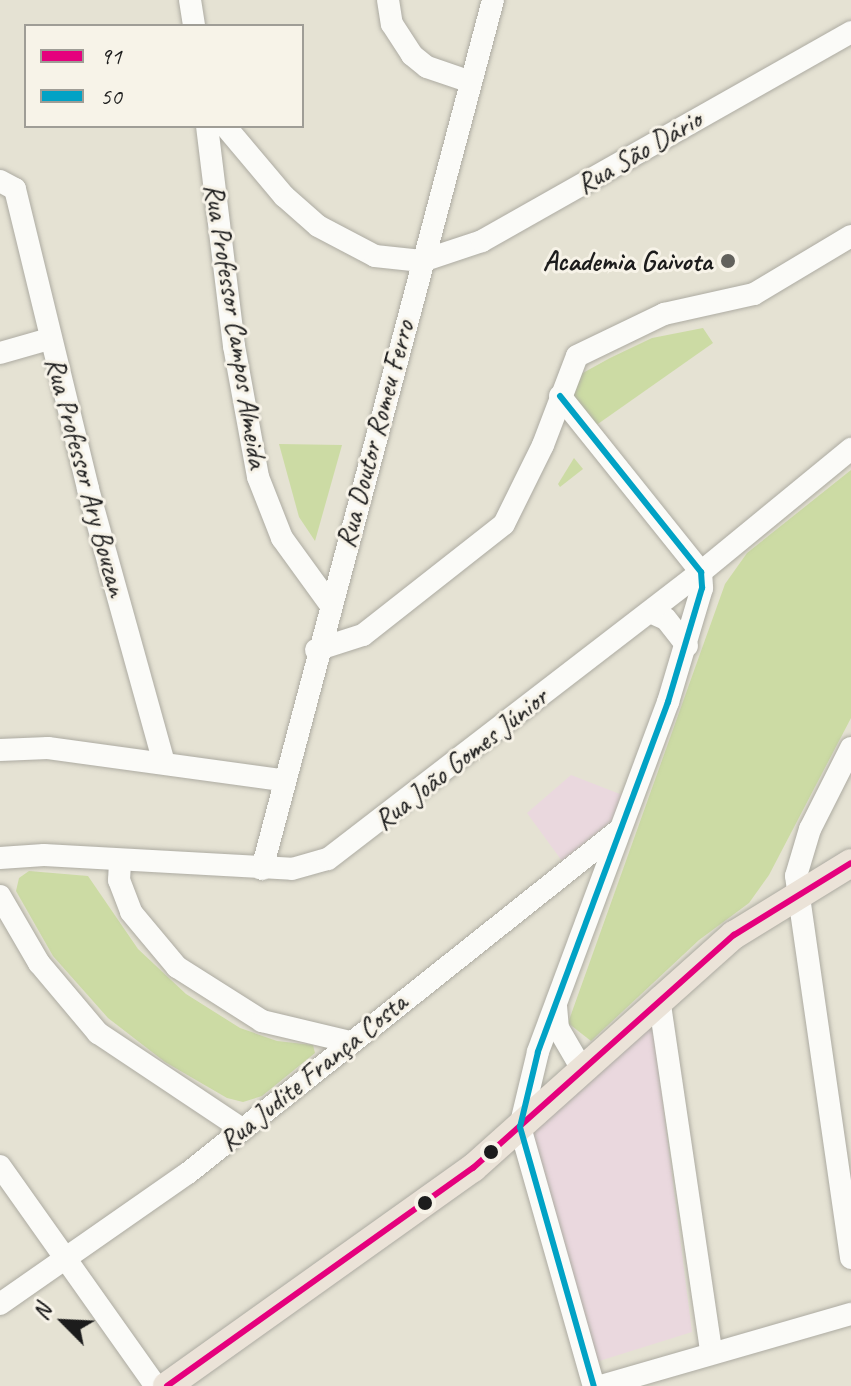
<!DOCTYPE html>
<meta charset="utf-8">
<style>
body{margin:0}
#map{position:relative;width:851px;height:1386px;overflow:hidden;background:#e5e2d3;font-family:Caveat,sans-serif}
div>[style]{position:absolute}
.built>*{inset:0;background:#ead8de}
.green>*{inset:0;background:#ccdba4}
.roads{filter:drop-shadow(0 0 2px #adaba2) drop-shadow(0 0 2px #adaba2)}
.minor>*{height:22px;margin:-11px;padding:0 11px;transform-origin:11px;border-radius:11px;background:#fbfbf8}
.major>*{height:28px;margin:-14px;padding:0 14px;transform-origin:14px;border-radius:14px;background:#ebe3d8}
.bus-1>*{height:6px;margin:-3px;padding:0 3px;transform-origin:3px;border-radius:3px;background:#e5007d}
.bus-2>*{height:6px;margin:-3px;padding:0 3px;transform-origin:3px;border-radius:3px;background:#01a2c5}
.dots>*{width:22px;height:22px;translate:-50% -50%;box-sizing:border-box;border:4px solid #f7f3e8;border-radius:50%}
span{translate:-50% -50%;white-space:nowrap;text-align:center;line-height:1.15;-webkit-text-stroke:6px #f7f3e8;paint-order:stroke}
.street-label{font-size:28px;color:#1c1c1c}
.poi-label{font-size:28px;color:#1c1c1c;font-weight:700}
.right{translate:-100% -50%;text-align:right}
.legend{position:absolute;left:24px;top:24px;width:280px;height:104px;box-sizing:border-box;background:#f7f3e8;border:2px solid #9f9d96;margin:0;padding:10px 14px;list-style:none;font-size:24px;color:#1c1c1c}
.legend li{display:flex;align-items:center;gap:16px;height:40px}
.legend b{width:40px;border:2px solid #9f9d96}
.north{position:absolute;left:24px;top:1282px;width:80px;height:80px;-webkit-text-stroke:6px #f7f3e8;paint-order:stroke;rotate:294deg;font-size:22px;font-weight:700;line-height:32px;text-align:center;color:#1c1c1c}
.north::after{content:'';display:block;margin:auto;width:28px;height:36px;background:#1c1c1c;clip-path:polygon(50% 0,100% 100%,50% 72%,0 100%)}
</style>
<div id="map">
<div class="built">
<div style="clip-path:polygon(571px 775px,625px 796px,613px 820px,562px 861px,527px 813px)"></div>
<div style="clip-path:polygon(652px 1018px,692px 1332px,596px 1362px,530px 1128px)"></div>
</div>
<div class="green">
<div style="clip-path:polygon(703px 328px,713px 343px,595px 426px,572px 397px,581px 374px,610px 358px,652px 338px)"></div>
<div style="clip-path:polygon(279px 444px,342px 445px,315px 541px,299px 517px)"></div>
<div style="clip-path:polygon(574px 458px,583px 469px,560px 487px,558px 484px)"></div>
<div style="clip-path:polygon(851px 470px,851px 718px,769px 875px,749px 903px,699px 940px,591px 1041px,568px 1023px,725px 584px,747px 553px)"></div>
<div style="clip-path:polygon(29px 871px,88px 876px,138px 949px,186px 994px,240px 1028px,277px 1041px,313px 1045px,315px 1053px,262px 1096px,243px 1102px,227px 1098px,165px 1062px,108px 1018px,53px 956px,16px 891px,19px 878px)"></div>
</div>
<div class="roads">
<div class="minor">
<div style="left:190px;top:0;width:26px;rotate:81deg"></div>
<div style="left:388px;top:0;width:24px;rotate:81deg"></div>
<div style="left:392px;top:24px;width:37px;rotate:57deg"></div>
<div style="left:412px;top:55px;width:19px;rotate:39deg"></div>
<div style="left:427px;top:67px;width:46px;rotate:18.8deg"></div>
<div style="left:207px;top:126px;width:222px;rotate:83deg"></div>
<div style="left:234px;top:346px;width:133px;rotate:79.6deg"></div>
<div style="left:258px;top:477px;width:66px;rotate:68.5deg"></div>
<div style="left:282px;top:538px;width:80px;rotate:54.1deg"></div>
<div style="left:225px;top:126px;width:92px;rotate:49.9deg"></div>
<div style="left:284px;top:196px;width:45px;rotate:41.4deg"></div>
<div style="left:318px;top:226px;width:64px;rotate:27.8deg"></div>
<div style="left:375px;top:256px;width:47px;rotate:6.1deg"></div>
<div style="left:422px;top:261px;width:63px;rotate:-18.4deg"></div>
<div style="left:482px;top:241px;width:424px;rotate:-29.5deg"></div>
<div style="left:0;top:181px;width:17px;rotate:28deg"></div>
<div style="left:15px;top:189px;width:309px;rotate:76.3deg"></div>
<div style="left:88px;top:489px;width:284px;rotate:74.5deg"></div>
<div style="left:0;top:353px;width:51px;rotate:-15.9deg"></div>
<div style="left:560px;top:396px;width:226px;rotate:51.3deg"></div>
<div style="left:701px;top:572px;width:16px;rotate:86deg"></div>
<div style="left:702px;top:588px;width:119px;rotate:106.6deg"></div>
<div style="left:668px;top:702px;width:373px;rotate:110.4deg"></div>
<div style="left:538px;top:1052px;width:77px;rotate:103.5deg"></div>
<div style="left:520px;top:1127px;width:269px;rotate:74.1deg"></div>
<div style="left:650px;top:612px;width:17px;rotate:24deg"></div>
<div style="left:666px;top:619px;width:34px;rotate:52deg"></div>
<div style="left:316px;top:650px;width:49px;rotate:-17.7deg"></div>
<div style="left:363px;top:635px;width:179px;rotate:-38.2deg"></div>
<div style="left:504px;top:524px;width:88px;rotate:-63.7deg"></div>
<div style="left:543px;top:445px;width:95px;rotate:-69.1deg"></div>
<div style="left:577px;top:356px;width:97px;rotate:-25.8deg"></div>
<div style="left:664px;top:314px;width:92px;rotate:-12.5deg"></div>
<div style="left:754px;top:294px;width:113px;rotate:-30.9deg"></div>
<div style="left:851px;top:748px;width:91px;rotate:116.8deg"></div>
<div style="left:810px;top:829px;width:49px;rotate:106.6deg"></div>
<div style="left:796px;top:876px;width:386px;rotate:81.8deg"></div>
<div style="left:0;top:750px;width:48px;rotate:-2.4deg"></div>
<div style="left:48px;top:748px;width:236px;rotate:7.8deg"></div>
<div style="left:0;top:858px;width:44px;rotate:-3.9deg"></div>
<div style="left:44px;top:855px;width:248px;rotate:3.2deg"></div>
<div style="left:292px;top:869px;width:37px;rotate:-16deg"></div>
<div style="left:328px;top:859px;width:471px;rotate:-37.6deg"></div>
<div style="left:701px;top:572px;width:194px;rotate:-39.4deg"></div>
<div style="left:120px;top:862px;width:18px;rotate:93deg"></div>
<div style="left:119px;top:880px;width:34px;rotate:69deg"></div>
<div style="left:131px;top:912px;width:72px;rotate:50.1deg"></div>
<div style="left:177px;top:967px;width:101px;rotate:32.4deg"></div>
<div style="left:262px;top:1021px;width:90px;rotate:13.4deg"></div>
<div style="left:262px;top:869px;width:899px;rotate:-75.11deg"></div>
<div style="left:0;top:896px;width:78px;rotate:59.8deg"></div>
<div style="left:39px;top:963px;width:92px;rotate:49.9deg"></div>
<div style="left:98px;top:1033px;width:173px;rotate:33.7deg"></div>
<div style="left:659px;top:998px;width:358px;rotate:81.6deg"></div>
<div style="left:556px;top:1006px;width:22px;rotate:85deg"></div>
<div style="left:558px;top:1028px;width:48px;rotate:59.7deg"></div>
<div style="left:0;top:1166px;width:270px;rotate:54.7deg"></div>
<div style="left:0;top:1304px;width:229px;rotate:-34.9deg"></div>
<div style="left:188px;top:1173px;width:549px;rotate:-38.5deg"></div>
<div style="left:601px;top:1386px;width:260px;rotate:-16.1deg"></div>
</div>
<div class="major">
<div style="left:167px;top:1386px;width:376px;rotate:-35.5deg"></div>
<div style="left:473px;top:1168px;width:350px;rotate:-41.8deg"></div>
<div style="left:734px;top:935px;width:137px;rotate:-31.6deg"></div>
</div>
</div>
<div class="bus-1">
<div style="left:167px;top:1386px;width:376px;rotate:-35.5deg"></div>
<div style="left:473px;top:1168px;width:350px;rotate:-41.8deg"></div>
<div style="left:734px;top:935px;width:137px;rotate:-31.6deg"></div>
</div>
<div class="bus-2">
<div style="left:560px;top:396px;width:226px;rotate:51.3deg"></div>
<div style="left:701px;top:572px;width:16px;rotate:86deg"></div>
<div style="left:702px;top:588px;width:119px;rotate:106.6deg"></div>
<div style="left:668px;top:702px;width:373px;rotate:110.4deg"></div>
<div style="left:538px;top:1052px;width:77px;rotate:103.5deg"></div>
<div style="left:520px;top:1127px;width:269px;rotate:74.1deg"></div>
</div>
<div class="dots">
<div style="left:728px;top:261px;background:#62615c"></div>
<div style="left:491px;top:1152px;background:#1c1c1c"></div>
<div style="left:425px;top:1203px;background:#1c1c1c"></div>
</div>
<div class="street-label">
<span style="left:639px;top:152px;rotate:-30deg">Rua São Dário</span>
<span style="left:236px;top:326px;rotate:81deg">Rua Professor Campos Almeida</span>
<span style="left:375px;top:434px;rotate:-75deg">Rua Doutor Romeu Ferro</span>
<span style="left:86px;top:477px;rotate:75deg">Rua Professor Ary Bouzan</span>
<span style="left:461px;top:759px;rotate:-38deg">Rua João Gomes Júnior</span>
<span style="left:313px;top:1072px;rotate:-39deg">Rua Judite França Costa</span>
</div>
<div class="poi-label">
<span class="right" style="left:712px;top:261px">Academia Gaivota</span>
</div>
<ul class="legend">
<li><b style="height:10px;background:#e5007d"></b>91</li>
<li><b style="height:10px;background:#01a2c5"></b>50</li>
</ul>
<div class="north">N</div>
</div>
